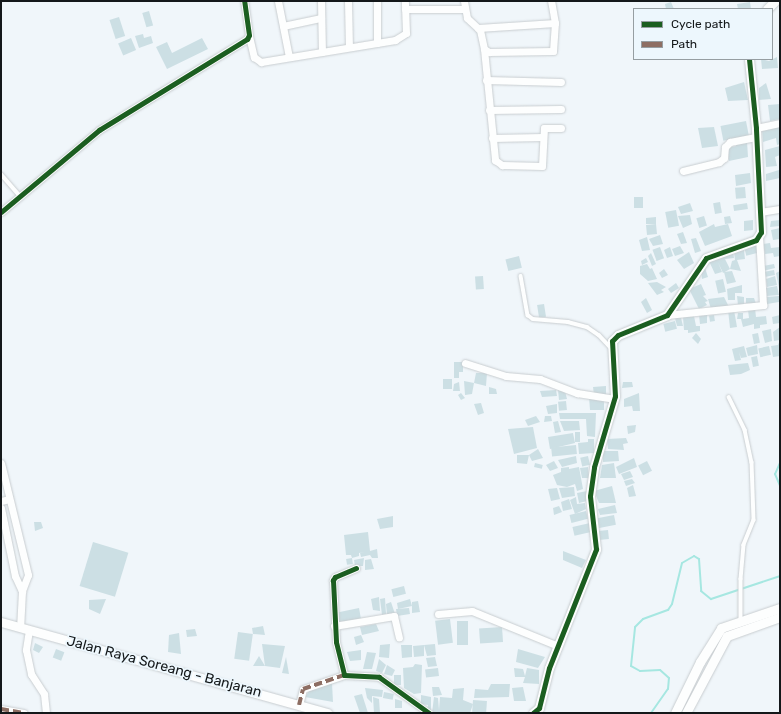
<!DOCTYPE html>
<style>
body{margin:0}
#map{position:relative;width:781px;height:714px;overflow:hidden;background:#f0f6fa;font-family:Rubik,sans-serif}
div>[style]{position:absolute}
.stream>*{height:2px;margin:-1px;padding:0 1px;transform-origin:1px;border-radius:1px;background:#a6e7e1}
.building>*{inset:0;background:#ccdfe4;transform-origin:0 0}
.roads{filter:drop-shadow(0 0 1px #c8cdd0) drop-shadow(0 0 1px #c8cdd0)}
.lane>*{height:3.5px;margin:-1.75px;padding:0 1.75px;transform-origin:1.75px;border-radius:1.75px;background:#fdfefe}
.street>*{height:7px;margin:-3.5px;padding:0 3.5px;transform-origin:3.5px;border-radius:3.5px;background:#fdfefe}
.secondary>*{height:9px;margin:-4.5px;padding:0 4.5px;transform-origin:4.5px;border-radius:4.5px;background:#fdfefe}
.quiet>*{height:4px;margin-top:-2px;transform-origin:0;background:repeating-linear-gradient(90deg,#8d6e63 0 8px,transparent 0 12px)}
.cycleway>*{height:5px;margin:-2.5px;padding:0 2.5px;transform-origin:2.5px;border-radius:2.5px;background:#1b5e20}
span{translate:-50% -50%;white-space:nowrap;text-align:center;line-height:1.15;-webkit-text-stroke:3.5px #edf7fd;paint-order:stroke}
.street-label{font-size:14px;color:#14181a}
.frame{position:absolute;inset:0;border:2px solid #14181a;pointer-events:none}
.legend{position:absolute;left:633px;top:8px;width:140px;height:52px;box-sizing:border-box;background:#edf7fd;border:1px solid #969ea2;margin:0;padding:5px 7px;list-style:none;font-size:12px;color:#14181a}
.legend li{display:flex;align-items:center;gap:8px;height:20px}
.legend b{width:20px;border:1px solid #969ea2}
</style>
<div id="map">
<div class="stream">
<div style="left:780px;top:463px;width:12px;rotate:114deg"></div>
<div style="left:775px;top:474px;width:13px;rotate:67deg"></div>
<div style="left:651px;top:713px;width:29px;rotate:-55deg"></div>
<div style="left:668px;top:689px;width:11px;rotate:-85deg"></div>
<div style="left:669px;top:678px;width:12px;rotate:-138deg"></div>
<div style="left:660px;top:670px;width:20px;rotate:177deg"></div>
<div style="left:640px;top:671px;width:10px;rotate:-151deg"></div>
<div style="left:631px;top:666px;width:39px;rotate:-84deg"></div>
<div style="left:635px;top:627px;width:11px;rotate:-45deg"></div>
<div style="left:643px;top:619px;width:27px;rotate:-20deg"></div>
<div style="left:668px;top:610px;width:7px;rotate:-56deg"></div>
<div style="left:672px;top:604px;width:42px;rotate:-76.3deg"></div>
<div style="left:682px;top:563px;width:14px;rotate:-30deg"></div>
<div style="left:694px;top:556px;width:6px;rotate:31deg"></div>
<div style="left:699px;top:559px;width:32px;rotate:86deg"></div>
<div style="left:701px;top:591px;width:13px;rotate:39deg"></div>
<div style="left:711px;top:599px;width:73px;rotate:-18.4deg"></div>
</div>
<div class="building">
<div style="clip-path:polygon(671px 2px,674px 9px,666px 9px,665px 4px)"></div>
<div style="clip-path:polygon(750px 2px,751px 9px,738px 9px,737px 4px)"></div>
<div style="left:149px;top:11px;width:15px;height:7px;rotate:74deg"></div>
<div style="left:119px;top:17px;width:20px;height:10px;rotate:72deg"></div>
<div style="clip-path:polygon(143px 34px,144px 38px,151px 36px,153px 43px,139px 48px,135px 36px)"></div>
<div style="left:131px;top:38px;width:13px;height:14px;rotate:67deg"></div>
<div style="clip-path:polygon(202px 38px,208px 49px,167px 69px,156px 47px,167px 42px,172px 53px)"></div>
<div style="clip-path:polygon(777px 57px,778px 68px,762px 69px,761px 59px,769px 61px)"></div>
<div style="clip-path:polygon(744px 82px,748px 100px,728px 101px,725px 88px)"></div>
<div style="clip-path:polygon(766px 83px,771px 99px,759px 100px,759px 88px)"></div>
<div style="clip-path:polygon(780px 104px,780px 119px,770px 121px,768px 105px)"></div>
<div style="left:746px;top:121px;width:15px;height:26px;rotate:79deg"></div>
<div style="clip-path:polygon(780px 126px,780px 144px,777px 145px,776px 138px,763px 142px,762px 129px)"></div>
<div style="clip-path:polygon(714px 127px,718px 146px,702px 148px,698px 128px)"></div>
<div style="clip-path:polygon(747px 141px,748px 157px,729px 161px,728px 148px,736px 146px,736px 143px)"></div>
<div style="clip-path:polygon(780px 146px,780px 155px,775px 157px,777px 166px,766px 167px,765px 150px)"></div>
<div style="clip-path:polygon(779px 170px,780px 178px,766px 181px,766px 174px)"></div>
<div style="clip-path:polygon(750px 173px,751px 183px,736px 186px,735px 175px)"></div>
<div style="left:745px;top:187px;width:11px;height:10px;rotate:85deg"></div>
<div style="left:634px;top:197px;width:9px;height:11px"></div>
<div style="left:720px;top:202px;width:11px;height:7px;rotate:80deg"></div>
<div style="clip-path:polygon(690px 203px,693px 211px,681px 214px,678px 207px)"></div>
<div style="left:747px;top:203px;width:6px;height:14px;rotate:81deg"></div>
<div style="left:676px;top:210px;width:16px;height:11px;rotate:79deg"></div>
<div style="clip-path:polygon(690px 215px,692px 224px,683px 228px,678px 216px)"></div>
<div style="left:704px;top:216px;width:10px;height:8px;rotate:73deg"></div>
<div style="clip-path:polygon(730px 216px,732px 223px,725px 224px,724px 217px)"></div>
<div style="clip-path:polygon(656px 217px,656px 224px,657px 234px,647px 235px,646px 225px,656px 224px,646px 224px,646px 218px)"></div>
<div style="clip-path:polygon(753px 220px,753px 230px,744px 231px,744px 221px)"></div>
<div style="clip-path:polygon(780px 220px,780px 226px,770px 227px,771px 221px)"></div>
<div style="clip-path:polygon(714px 224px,715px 227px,728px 224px,732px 236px,705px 246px,699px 232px)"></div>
<div style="clip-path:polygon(780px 228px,780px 239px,773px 240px,771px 230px)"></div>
<div style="clip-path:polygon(683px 232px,687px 243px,681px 244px,677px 234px)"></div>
<div style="clip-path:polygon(660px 235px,663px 244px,653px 246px,649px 239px)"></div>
<div style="clip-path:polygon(647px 237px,650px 250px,642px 251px,639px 240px)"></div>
<div style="clip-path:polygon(696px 238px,701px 251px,695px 253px,691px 239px)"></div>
<div style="clip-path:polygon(770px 243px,771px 248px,780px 247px,780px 256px,774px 257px,773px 253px,765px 254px,763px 244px)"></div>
<div style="left:756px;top:245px;width:8px;height:12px;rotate:76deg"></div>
<div style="clip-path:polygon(680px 246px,684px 253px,675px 256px,672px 249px)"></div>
<div style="left:660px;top:247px;width:12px;height:8px;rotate:70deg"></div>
<div style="clip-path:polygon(670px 247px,673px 256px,667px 258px,664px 250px)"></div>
<div style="clip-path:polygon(744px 250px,745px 259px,737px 260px,741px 271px,730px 269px,723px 273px,718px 262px,722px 272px,715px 274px,709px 261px,733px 251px,734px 258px,725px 259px,730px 269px,732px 261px,735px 260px,734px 252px)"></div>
<div style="clip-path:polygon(689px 252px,694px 263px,684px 269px,677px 260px)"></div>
<div style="clip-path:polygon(651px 253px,656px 264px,652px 266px,648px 256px)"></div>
<div style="left:519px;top:256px;width:12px;height:14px;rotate:76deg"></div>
<div style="clip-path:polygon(646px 258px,648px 262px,642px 265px,641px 261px)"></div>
<div style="clip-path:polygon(647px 264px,650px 269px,652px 268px,657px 279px,648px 281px,640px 274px,640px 266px)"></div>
<div style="clip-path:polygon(774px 264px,775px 268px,763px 271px,763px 266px)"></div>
<div style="clip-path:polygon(705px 268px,708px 277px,702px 279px,701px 269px)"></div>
<div style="clip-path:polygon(664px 269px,668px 275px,662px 278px,659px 273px)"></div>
<div style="left:774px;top:270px;width:5px;height:12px;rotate:79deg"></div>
<div style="clip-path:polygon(732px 271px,736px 282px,727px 284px,724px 272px)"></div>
<div style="clip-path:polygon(780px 271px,780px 288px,779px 288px,776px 273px)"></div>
<div style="left:483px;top:276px;width:13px;height:8px;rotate:86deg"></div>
<div style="clip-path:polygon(775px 276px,777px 285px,767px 287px,766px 279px)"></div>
<div style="left:723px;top:279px;width:13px;height:8px;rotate:77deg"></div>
<div style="clip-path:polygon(657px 282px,666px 287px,661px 290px,664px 292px,657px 295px,648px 283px)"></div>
<div style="clip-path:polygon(676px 283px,679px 288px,671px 293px,668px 289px)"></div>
<div style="clip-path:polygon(701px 284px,706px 295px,703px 296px,708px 301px,705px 302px,707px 305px,699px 309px,689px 289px)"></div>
<div style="clip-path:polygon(742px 285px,742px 293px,735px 293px,735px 300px,728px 300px,727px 289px)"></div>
<div style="clip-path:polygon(777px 286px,779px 295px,767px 296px,766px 288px)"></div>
<div style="clip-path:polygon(737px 296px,744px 297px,744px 305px,738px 305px)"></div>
<div style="clip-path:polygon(779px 296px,779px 302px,767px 304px,766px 297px)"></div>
<div style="clip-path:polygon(724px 297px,729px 307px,711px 309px,708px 299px)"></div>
<div style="clip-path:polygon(646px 298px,652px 310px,647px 313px,641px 302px)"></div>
<div style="clip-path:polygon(746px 298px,754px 298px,756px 304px,746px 303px)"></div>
<div style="left:544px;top:304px;width:13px;height:7px;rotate:81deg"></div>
<div style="clip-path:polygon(755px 308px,756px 317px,766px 316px,767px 324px,760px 325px,760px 328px,754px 329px,754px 324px,743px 327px,741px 319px,737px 319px,738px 313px,743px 313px,743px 319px,749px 318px,748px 310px)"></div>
<div style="clip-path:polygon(728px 310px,734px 310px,737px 327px,730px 328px)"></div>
<div style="clip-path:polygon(707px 314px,707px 323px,700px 324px,699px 315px)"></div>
<div style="left:714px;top:315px;width:6px;height:5px;rotate:81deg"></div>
<div style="clip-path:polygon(780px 315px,780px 323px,773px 324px,772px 317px)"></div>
<div style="clip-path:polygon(694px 316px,696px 326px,700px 326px,700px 331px,688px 333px,688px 330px,684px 330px,683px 317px)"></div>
<div style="clip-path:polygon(675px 318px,681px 318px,683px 326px,677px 326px)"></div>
<div style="left:675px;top:321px;width:8px;height:12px;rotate:76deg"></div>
<div style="clip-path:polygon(780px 327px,780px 340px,774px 341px,773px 332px)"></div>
<div style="clip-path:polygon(771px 329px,772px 341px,765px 343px,762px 331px)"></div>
<div style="clip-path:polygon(696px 333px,701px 339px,698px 344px,692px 338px)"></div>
<div style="left:758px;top:333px;width:10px;height:6px;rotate:79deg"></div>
<div style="clip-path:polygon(780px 340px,780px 356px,773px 357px,771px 346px,778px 345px)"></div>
<div style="clip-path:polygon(757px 345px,758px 354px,748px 356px,746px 348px)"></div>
<div style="clip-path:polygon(744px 346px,747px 357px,741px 358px,739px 352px,741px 360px,735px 361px,732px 349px)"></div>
<div style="left:769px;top:346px;width:9px;height:11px;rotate:77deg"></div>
<div style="left:757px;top:356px;width:10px;height:6px;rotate:79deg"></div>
<div style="clip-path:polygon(454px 362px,463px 362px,463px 372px,459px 372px,459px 378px,454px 378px)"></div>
<div style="clip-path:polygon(748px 363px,750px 370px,741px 374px,738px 365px,741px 374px,730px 375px,728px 365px)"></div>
<div style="clip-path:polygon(476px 373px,487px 373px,486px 386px,474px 383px,472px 394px,465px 395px,464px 381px,474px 383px)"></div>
<div style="left:443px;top:379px;width:9px;height:10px"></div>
<div style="clip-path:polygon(459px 382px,460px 391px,453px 391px,454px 384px)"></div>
<div style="clip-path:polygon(623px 382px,632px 382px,633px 387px,622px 388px)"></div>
<div style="clip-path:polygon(606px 386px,606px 395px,594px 395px,593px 387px)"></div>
<div style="clip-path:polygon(489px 387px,496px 389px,497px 394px,489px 394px)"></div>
<div style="clip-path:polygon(556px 390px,557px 396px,542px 397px,540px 391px)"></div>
<div style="clip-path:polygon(558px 390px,565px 391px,567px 399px,559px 400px)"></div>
<div style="clip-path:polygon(461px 393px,465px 398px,461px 400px,458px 395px)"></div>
<div style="clip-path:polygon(639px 393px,640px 411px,633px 411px,632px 406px,624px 407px,624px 399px)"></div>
<div style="clip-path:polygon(589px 397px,604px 400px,604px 410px,590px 410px)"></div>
<div style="left:566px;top:401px;width:9px;height:8px;rotate:84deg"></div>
<div style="clip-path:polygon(481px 403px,484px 413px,478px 415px,474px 404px)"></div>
<div style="clip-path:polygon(557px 404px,557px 413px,548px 414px,546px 406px)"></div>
<div style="clip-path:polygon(559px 413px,596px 413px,595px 437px,587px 436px,586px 419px,560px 419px)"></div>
<div style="clip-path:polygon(536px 416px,540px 422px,528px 426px,525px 420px)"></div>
<div style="clip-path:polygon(545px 416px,551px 416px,552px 421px,544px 422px)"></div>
<div style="clip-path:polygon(558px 421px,561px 432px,555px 433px,553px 422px)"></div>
<div style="clip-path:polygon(560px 421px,579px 421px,580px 430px,564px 431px)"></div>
<div style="clip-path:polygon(636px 425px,635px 432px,628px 434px,627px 426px)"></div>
<div style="clip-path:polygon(533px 427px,537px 448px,514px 454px,508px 429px)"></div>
<div style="left:575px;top:432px;width:5px;height:10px"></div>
<div style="clip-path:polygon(573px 433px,575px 443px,550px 449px,548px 437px)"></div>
<div style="clip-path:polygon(626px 438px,628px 443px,623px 444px,624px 450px,608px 449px,607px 439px)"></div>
<div style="clip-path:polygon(588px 439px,594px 439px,594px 453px,579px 454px,578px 443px,588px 442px)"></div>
<div style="left:576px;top:445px;width:9px;height:25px;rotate:84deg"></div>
<div style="clip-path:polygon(538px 449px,543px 458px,532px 461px,529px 455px,527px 464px,517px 463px,517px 455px,529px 455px)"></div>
<div style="clip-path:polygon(603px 451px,618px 451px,619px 461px,603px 462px)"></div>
<div style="clip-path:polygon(576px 456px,577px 463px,562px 467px,558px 460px)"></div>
<div style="left:588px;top:456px;width:9px;height:8px;rotate:77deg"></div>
<div style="clip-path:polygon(634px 458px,637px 467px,619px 474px,616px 467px)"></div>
<div style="clip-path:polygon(554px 461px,558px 468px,550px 471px,546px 465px)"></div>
<div style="left:647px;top:461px;width:11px;height:10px;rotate:63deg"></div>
<div style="left:535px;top:463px;width:8px;height:4px;rotate:14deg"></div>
<div style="clip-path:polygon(614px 463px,616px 478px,600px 478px,602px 465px)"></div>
<div style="clip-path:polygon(569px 467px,569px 469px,579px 467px,583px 489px,577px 491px,575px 484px,567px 487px,557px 485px,553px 475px,561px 472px,561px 468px)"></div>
<div style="clip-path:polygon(588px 467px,589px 478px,582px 478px,580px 468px)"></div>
<div style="clip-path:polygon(630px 471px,633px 477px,624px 480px,621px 474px)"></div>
<div style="clip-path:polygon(632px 479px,635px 483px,626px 486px,624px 481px)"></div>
<div style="clip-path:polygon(633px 485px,636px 496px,629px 497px,627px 488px)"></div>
<div style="clip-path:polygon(612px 486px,616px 503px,599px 503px,594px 491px)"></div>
<div style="clip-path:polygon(574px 487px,575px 496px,562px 498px,559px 488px)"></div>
<div style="clip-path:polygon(557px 488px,560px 499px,551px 501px,548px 489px)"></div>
<div style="clip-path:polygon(587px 491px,587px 501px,579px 503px,577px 493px)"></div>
<div style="clip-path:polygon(576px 497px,577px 504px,585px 503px,586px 509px,575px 514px,570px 500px)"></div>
<div style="clip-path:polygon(569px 499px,572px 509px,563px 511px,561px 502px)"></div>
<div style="clip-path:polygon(615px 505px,617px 513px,600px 515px,598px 509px)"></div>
<div style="clip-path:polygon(559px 506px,562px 512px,554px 515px,553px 508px)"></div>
<div style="left:586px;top:511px;width:8px;height:17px;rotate:76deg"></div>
<div style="left:614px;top:515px;width:10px;height:17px;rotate:79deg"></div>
<div style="clip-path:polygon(393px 516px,393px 527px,380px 529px,377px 519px)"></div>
<div style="clip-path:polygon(34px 522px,41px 522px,43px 528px,35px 531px)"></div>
<div style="left:590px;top:523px;width:9px;height:18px;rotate:77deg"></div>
<div style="left:608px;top:530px;width:9px;height:10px;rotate:84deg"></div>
<div style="clip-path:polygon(368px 532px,370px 551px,377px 549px,378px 558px,372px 558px,370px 555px,361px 557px,360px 553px,365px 552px,359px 553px,359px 556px,352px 558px,351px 555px,346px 555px,344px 535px)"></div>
<div style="left:93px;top:542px;width:37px;height:46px;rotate:17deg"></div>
<div style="clip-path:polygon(563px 551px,586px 560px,582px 568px,563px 560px)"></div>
<div style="left:352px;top:558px;width:6px;height:6px;rotate:81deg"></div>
<div style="clip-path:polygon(364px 558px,363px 566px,355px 566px,354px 560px)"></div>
<div style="clip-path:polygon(371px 559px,374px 569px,365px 570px,365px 560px)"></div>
<div style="left:404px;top:586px;width:8px;height:13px;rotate:76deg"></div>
<div style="clip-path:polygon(379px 597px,380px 611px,373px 610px,371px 599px)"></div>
<div style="clip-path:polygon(385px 598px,386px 614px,382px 615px,380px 599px)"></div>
<div style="clip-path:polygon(106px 599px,100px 614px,89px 609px,89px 600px)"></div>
<div style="clip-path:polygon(410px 599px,412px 606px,398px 609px,397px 603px)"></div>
<div style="clip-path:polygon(418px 601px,420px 612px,412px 613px,412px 602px)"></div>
<div style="clip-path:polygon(391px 602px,395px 614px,387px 615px,386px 604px)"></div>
<div style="clip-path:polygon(359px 608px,361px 619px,337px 622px,335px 613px)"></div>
<div style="clip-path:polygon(409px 608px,410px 614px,397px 616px,396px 609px)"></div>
<div style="left:450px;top:619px;width:24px;height:15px;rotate:83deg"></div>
<div style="left:457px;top:621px;width:11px;height:24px"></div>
<div style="clip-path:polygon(376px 624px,379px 631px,362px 635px,360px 627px)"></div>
<div style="clip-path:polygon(263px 626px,265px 635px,253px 634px,252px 628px)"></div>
<div style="left:502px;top:627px;width:15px;height:23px;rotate:86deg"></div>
<div style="clip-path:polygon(195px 629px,197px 636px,187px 637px,186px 630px)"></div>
<div style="left:238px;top:632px;width:15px;height:27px;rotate:8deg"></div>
<div style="clip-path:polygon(179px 633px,181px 654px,168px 652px,169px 635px)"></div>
<div style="clip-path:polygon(361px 635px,364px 642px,356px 645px,354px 637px)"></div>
<div style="clip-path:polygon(35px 643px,43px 647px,39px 653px,33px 650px)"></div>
<div style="clip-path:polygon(262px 644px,285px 646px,280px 668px,265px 666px)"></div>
<div style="clip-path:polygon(390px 644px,389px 658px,379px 657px,380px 645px)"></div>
<div style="clip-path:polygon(435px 644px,436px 655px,427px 656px,424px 645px,424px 656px,414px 657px,413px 646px)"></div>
<div style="clip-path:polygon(401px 645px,412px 645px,412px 657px,402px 658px)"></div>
<div style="left:56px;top:649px;width:9px;height:9px;rotate:21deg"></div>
<div style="clip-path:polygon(518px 649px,545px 657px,538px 668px,516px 662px)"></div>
<div style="clip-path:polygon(361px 650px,361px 660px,350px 661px,347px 652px)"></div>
<div style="clip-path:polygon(367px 652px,376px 653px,372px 669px,363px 669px)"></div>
<div style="clip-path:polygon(259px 656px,265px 666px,253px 666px)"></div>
<div style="clip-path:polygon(286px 657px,289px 674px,282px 673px)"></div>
<div style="clip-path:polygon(435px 657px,437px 666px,428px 667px,426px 658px)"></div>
<div style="clip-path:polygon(379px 659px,386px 665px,382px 673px,376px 671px)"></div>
<div style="clip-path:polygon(415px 664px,422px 665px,421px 693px,414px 694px,404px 688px,403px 668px,413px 667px)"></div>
<div style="clip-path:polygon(387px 665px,395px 670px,392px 676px,384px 674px)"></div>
<div style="left:438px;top:668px;width:8px;height:13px;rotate:83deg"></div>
<div style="clip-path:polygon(514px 668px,523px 669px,525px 676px,527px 668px,539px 670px,539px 684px,523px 683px,525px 677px,515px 677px)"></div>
<div style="left:394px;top:675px;width:7px;height:10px"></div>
<div style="clip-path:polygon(332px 683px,333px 702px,305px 697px,311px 688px)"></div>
<div style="clip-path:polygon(491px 684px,510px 684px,509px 697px,474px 698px,475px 689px,488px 690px)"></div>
<div style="clip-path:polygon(432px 687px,439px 687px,442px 695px,433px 696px)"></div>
<div style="clip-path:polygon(523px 687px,526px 701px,514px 701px,512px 688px)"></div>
<div style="clip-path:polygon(365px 688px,383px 690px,382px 697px,372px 696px,372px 703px,367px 698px)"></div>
<div style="clip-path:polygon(464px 688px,463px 700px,473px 704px,470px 713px,432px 713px,434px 697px,438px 698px,439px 710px,440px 697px,452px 698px,453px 689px)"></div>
<div style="left:384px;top:692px;width:10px;height:6px;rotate:11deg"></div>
<div style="clip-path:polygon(362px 694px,368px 713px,360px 713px,354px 696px)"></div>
<div style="clip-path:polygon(421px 695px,431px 697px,431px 710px,428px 710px,428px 705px,421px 704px)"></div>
<div style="clip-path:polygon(373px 697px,379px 699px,380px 713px,374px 713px)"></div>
<div style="clip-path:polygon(395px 699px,402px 701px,402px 708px,395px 708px)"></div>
<div style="left:473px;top:700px;width:14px;height:12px;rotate:4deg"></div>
</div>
<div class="roads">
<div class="lane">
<div style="left:1px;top:174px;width:29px;rotate:49deg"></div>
<div style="left:521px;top:276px;width:40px;rotate:80deg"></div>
<div style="left:528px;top:315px;width:6px;rotate:39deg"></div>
<div style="left:533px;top:319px;width:35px;rotate:5deg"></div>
<div style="left:568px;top:322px;width:20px;rotate:15deg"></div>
<div style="left:587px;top:327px;width:14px;rotate:34deg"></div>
<div style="left:599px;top:335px;width:16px;rotate:47deg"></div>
<div style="left:729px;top:397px;width:37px;rotate:64deg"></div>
<div style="left:745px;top:430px;width:33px;rotate:78deg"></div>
<div style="left:752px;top:462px;width:58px;rotate:88deg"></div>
<div style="left:754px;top:520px;width:27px;rotate:112deg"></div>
<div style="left:744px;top:545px;width:34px;rotate:95deg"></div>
<div style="left:741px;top:579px;width:42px;rotate:90deg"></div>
</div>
<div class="street">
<div style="left:278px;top:1px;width:57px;rotate:78.9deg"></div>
<div style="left:321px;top:1px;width:51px;rotate:88.9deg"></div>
<div style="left:348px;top:1px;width:46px;rotate:88.8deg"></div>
<div style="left:377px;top:1px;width:42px;rotate:90deg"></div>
<div style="left:464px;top:1px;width:17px;rotate:80deg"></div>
<div style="left:467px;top:18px;width:18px;rotate:43deg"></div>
<div style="left:480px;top:30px;width:19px;rotate:78deg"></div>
<div style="left:484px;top:49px;width:6px;rotate:31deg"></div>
<div style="left:489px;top:52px;width:64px;rotate:-0.9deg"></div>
<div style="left:553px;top:51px;width:28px;rotate:-86deg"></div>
<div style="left:555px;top:23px;width:22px;rotate:-100deg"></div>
<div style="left:405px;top:9px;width:60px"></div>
<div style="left:283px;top:26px;width:39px;rotate:-12deg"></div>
<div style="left:478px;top:28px;width:77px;rotate:-3.7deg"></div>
<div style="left:249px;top:36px;width:22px;rotate:77deg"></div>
<div style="left:254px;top:57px;width:9px;rotate:36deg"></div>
<div style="left:261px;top:62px;width:136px;rotate:-9.3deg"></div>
<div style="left:395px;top:40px;width:13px;rotate:-32deg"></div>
<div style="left:406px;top:33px;width:32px;rotate:-92deg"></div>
<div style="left:484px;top:49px;width:112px;rotate:84.3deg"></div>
<div style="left:495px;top:160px;width:9px;rotate:36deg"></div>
<div style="left:502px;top:165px;width:40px;rotate:1.4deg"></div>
<div style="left:542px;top:166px;width:38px;rotate:-87deg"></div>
<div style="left:544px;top:128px;width:17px"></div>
<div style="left:486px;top:80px;width:75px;rotate:1.5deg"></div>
<div style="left:489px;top:110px;width:72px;rotate:-0.8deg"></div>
<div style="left:756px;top:128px;width:25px;rotate:-12deg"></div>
<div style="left:492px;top:138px;width:51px;rotate:-1.1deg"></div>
<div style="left:683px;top:171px;width:37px;rotate:-14deg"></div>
<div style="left:719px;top:162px;width:6px;rotate:-39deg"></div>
<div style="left:724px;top:158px;width:11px;rotate:-85deg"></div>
<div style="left:725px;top:147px;width:7px;rotate:-45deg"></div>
<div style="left:730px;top:142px;width:26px;rotate:-11deg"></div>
<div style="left:1px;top:212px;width:128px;rotate:-39.9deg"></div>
<div style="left:99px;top:130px;width:174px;rotate:-31.6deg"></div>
<div style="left:247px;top:39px;width:4px;rotate:-63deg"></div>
<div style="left:249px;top:35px;width:34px;rotate:-98deg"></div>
<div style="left:760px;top:212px;width:20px;rotate:-9deg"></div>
<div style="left:667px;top:315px;width:97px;rotate:-5.9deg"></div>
<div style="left:763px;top:305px;width:69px;rotate:-93.3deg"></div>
<div style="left:465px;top:363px;width:43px;rotate:17.6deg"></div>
<div style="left:506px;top:376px;width:34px;rotate:5deg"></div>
<div style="left:540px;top:379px;width:40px;rotate:21deg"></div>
<div style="left:577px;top:393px;width:37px;rotate:9deg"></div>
<div style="left:1px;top:463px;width:115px;rotate:76.4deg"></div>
<div style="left:28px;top:575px;width:17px;rotate:111deg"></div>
<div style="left:22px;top:591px;width:36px;rotate:93deg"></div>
<div style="left:1px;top:501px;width:8px;rotate:-14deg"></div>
<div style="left:1px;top:508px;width:69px;rotate:78.4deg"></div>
<div style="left:15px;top:576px;width:17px;rotate:65deg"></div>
<div style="left:356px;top:568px;width:23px;rotate:157deg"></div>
<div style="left:335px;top:577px;width:4px;rotate:124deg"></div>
<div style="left:333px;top:580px;width:62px;rotate:87.2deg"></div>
<div style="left:336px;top:642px;width:34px;rotate:76deg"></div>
<div style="left:344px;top:675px;width:35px;rotate:3deg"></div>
<div style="left:379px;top:677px;width:62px;rotate:35.8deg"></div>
<div style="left:438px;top:614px;width:34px;rotate:-5deg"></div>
<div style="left:472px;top:611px;width:93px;rotate:22.1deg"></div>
<div style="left:334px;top:626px;width:61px;rotate:-9.5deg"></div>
<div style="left:394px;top:616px;width:22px;rotate:77deg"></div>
<div style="left:29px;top:630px;width:20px;rotate:99deg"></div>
<div style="left:26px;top:650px;width:25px;rotate:78deg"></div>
<div style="left:31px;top:674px;width:24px;rotate:57deg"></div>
<div style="left:44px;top:694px;width:19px;rotate:84deg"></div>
<div style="left:299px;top:705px;width:16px;rotate:-76deg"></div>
<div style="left:303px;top:689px;width:43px;rotate:-18.9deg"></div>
<div style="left:1px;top:709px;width:23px;rotate:10deg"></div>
</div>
<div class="secondary">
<div style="left:767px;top:9px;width:11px;rotate:-45deg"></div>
<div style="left:1px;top:622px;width:339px;rotate:15.6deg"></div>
<div style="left:533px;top:713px;width:8px;rotate:-40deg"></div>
<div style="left:539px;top:708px;width:41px;rotate:-76deg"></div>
<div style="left:549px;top:668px;width:128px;rotate:-68.4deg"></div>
<div style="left:596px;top:549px;width:53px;rotate:-96.5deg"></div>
<div style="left:590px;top:496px;width:29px;rotate:-82deg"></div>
<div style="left:594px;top:467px;width:74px;rotate:-73.5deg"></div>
<div style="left:615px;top:396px;width:55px;rotate:-93.1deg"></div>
<div style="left:612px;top:341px;width:8px;rotate:-45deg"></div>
<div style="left:618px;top:335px;width:53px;rotate:-22.2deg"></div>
<div style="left:667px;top:315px;width:69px;rotate:-55.6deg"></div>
<div style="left:706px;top:258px;width:53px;rotate:-19.8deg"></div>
<div style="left:756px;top:240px;width:9px;rotate:-58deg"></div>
<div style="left:761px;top:232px;width:104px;rotate:-92.8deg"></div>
<div style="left:756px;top:128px;width:69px;rotate:-95.8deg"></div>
<div style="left:675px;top:713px;width:57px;rotate:-63.9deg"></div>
<div style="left:700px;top:662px;width:40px;rotate:-58deg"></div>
<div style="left:721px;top:628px;width:62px;rotate:-18.7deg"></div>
<div style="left:686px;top:713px;width:87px;rotate:-62deg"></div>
<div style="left:727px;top:636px;width:56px;rotate:-19.7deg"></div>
</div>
</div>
<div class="quiet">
<div style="left:299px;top:705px;width:16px;rotate:-76deg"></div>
<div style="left:303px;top:689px;width:43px;rotate:-18.9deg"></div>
<div style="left:1px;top:709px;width:23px;rotate:10deg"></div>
</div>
<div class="cycleway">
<div style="left:1px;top:212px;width:128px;rotate:-39.9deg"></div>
<div style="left:99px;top:130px;width:174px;rotate:-31.6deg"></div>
<div style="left:247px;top:39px;width:4px;rotate:-63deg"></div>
<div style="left:249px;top:35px;width:34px;rotate:-98deg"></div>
<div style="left:356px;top:568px;width:23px;rotate:157deg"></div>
<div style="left:335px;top:577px;width:4px;rotate:124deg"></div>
<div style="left:333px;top:580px;width:62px;rotate:87.2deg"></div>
<div style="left:336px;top:642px;width:34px;rotate:76deg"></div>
<div style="left:344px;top:675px;width:35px;rotate:3deg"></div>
<div style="left:379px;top:677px;width:62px;rotate:35.8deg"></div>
<div style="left:533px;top:713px;width:8px;rotate:-40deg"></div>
<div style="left:539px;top:708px;width:41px;rotate:-76deg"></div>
<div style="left:549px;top:668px;width:128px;rotate:-68.4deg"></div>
<div style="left:596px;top:549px;width:53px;rotate:-96.5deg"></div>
<div style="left:590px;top:496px;width:29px;rotate:-82deg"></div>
<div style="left:594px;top:467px;width:74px;rotate:-73.5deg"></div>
<div style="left:615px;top:396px;width:55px;rotate:-93.1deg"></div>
<div style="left:612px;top:341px;width:8px;rotate:-45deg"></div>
<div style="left:618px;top:335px;width:53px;rotate:-22.2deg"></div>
<div style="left:667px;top:315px;width:69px;rotate:-55.6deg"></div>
<div style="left:706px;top:258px;width:53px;rotate:-19.8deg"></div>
<div style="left:756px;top:240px;width:9px;rotate:-58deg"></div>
<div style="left:761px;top:232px;width:104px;rotate:-92.8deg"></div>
<div style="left:756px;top:128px;width:69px;rotate:-95.8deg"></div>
</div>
<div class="street-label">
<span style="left:164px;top:667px;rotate:15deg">Jalan Raya Soreang - Banjaran</span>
</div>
<div class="frame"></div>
<ul class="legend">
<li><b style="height:5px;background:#1b5e20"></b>Cycle path</li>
<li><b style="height:5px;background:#8d6e63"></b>Path</li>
</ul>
</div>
